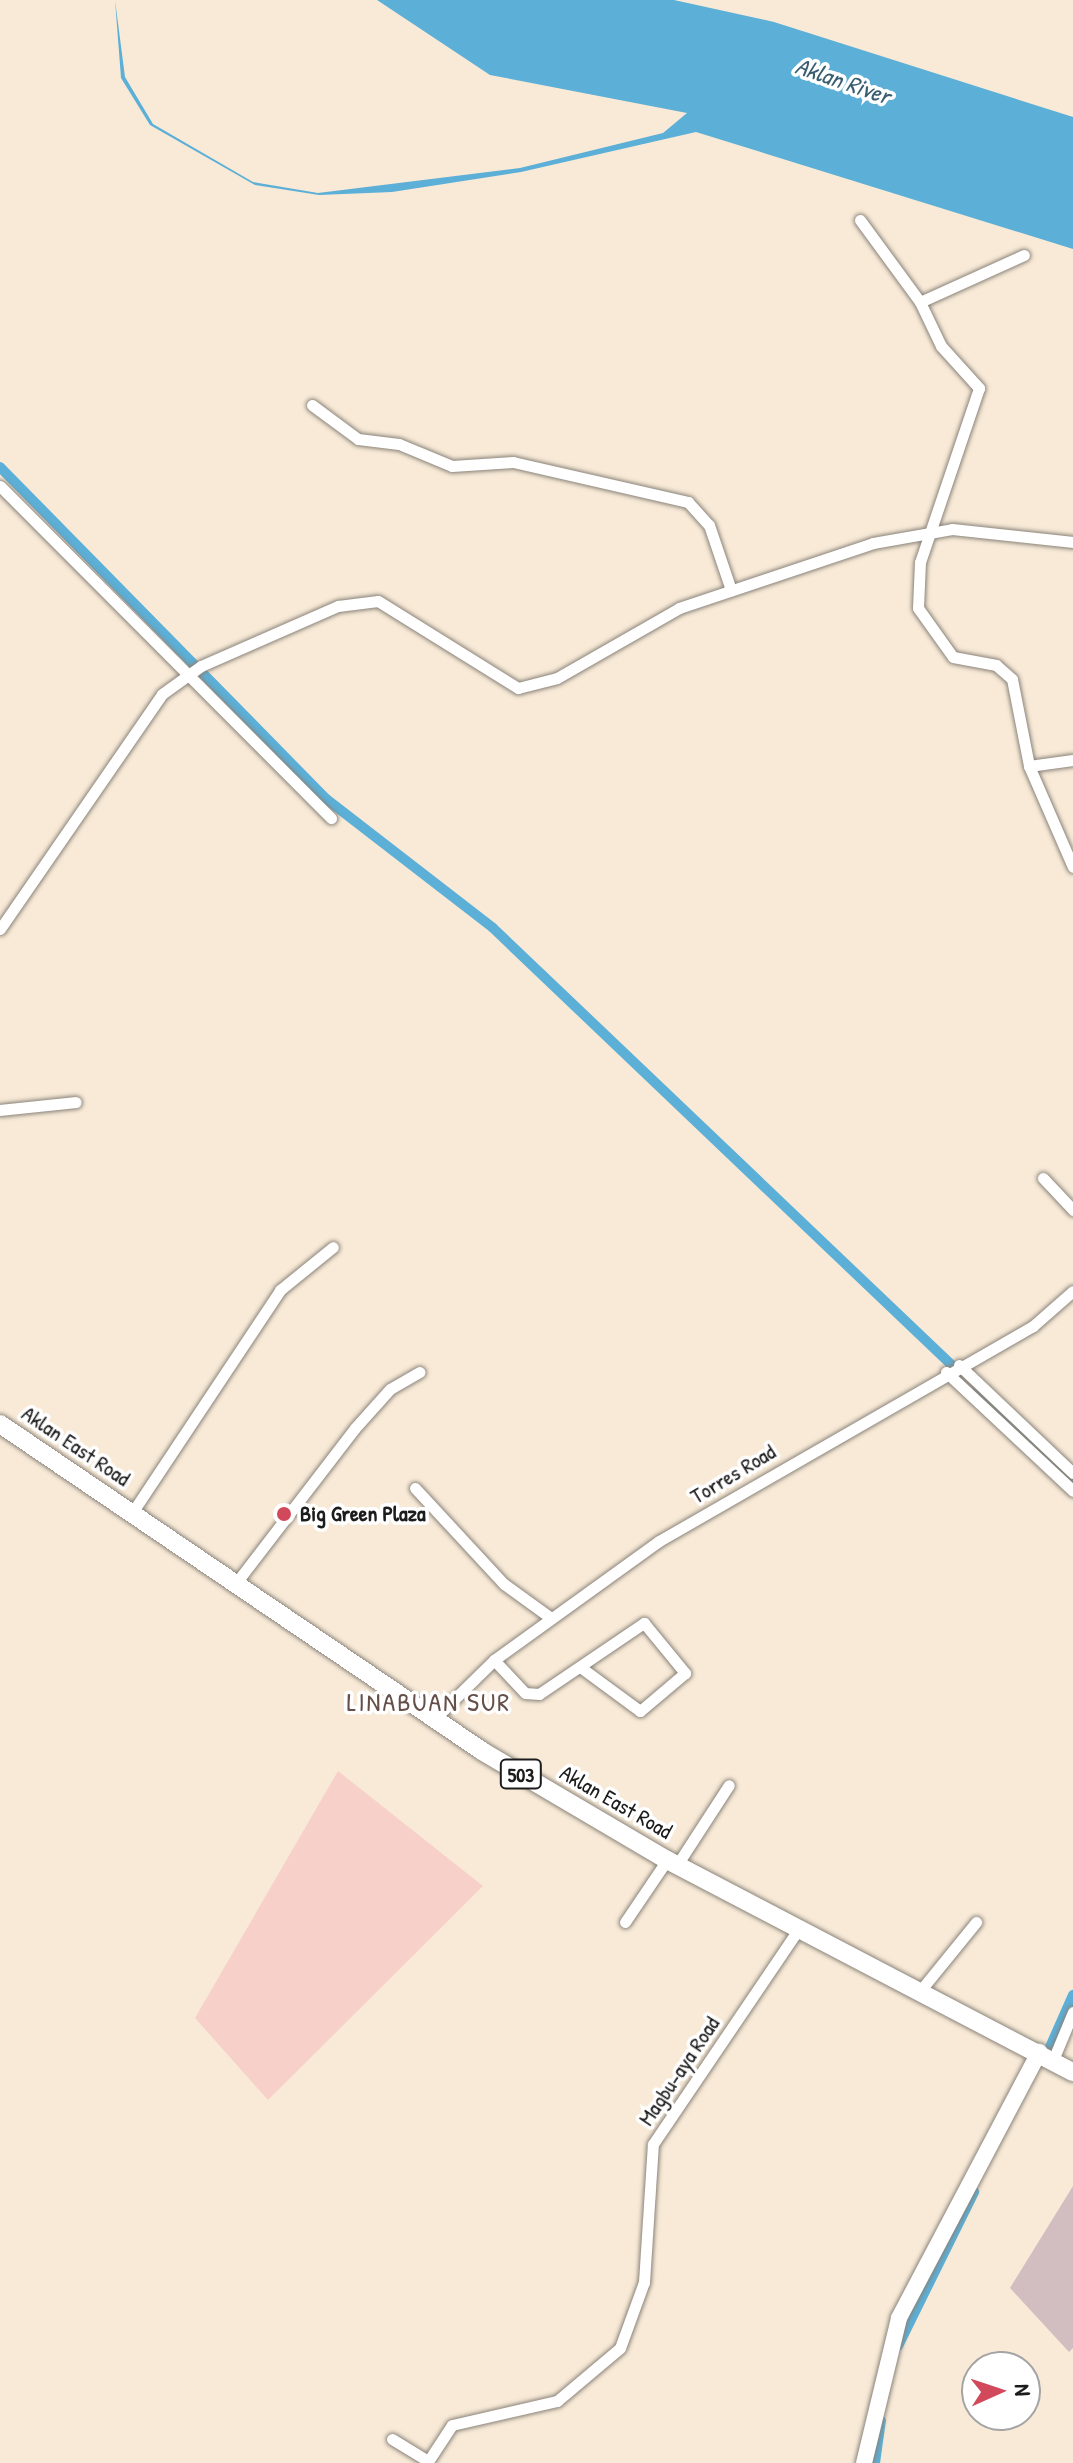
<!DOCTYPE html>
<style>
body{margin:0}
#map{position:relative;width:1073px;height:2463px;overflow:hidden;background:#f8ead7;font-family:"Patrick Hand",sans-serif}
div>[style]{position:absolute}
.built>*{inset:0;background:#f7d0c9}
.industrial>*{inset:0;background:#d2bec1}
.water>*{inset:0;background:#5cafd7}
.canal>*{height:10px;margin:-5px;padding:0 5px;transform-origin:5px;border-radius:5px;background:#5cafd7}
.roads{filter:drop-shadow(0 0 2px #8a837a) drop-shadow(0 0 2px #8a837a)}
.street>*{height:11px;margin:-5.5px;padding:0 5.5px;transform-origin:5.5px;border-radius:5.5px;background:#fff}
.secondary>*{height:16px;margin:-8px;padding:0 8px;transform-origin:8px;border-radius:8px;background:#fff}
.primary>*{height:18px;margin:-9px;padding:0 9px;transform-origin:9px;border-radius:9px;background:#fff}
.dots>*{width:22px;height:22px;translate:-50% -50%;box-sizing:border-box;border:4px solid #fff;border-radius:50%}
span{translate:-50% -50%;white-space:nowrap;text-align:center;line-height:1.15;-webkit-text-stroke:7px #fff;paint-order:stroke}
.shield-label span{padding:2px 6px;background:#fff;border:2px solid;border-radius:6px;-webkit-text-stroke-width:0}
.shield-label{font-size:20px;color:#1c1c1c;font-weight:700}
.street-label{font-size:22px;color:#1c1c1c}
.poi-label{font-size:22px;color:#1c1c1c;font-weight:700}
.left{translate:0 -50%;text-align:left}
.water-label{font-size:24px;color:#395e70;font-style:italic}
.quarter-label{font-size:26px;color:#655049;letter-spacing:2px}
.north{position:absolute;left:961px;top:2351px;width:80px;height:80px;box-sizing:border-box;background:#fff;border:2px solid #a4a4a4;border-radius:50%;rotate:87deg;font-size:22px;font-weight:700;line-height:32px;text-align:center;color:#1c1c1c}
.north::after{content:'';display:block;margin:auto;width:28px;height:36px;background:#d1495b;clip-path:polygon(50% 0,100% 100%,50% 72%,0 100%)}
</style>
<div id="map">
<div class="built">
<div style="clip-path:polygon(338px 1771px,483px 1886px,268px 2100px,195px 2018px)"></div>
</div>
<div class="industrial">
<div style="clip-path:polygon(1073px 2186px,1073px 2348px,1069px 2352px,1010px 2288px)"></div>
</div>
<div class="water">
<div style="clip-path:polygon(115px 0,125px 77px,153px 124px,253px 182px,318px 193px,520px 168px,663px 133px,687px 113px,490px 75px,377px 0,674px 0,774px 22px,1073px 117px,1073px 249px,696px 132px,521px 172px,392px 192px,319px 195px,255px 185px,150px 125px,121px 78px)"></div>
</div>
<div class="canal">
<div style="left:0;top:467px;width:464px;rotate:45.5deg"></div>
<div style="left:325px;top:798px;width:212px;rotate:37.7deg"></div>
<div style="left:493px;top:928px;width:645px;rotate:43.62deg"></div>
<div style="left:978px;top:1390px;width:132px;rotate:44.1deg"></div>
<div style="left:1050px;top:2047px;width:57px;rotate:-66.1deg"></div>
<div style="left:898px;top:2346px;width:172px;rotate:-63.7deg"></div>
<div style="left:875px;top:2463px;width:43px;rotate:-82.1deg"></div>
</div>
<div class="roads">
<div class="street">
<div style="left:860px;top:220px;width:102px;rotate:53.8deg"></div>
<div style="left:920px;top:302px;width:49px;rotate:64.5deg"></div>
<div style="left:941px;top:346px;width:57px;rotate:47.9deg"></div>
<div style="left:979px;top:388px;width:184px;rotate:108.7deg"></div>
<div style="left:920px;top:562px;width:46px;rotate:92.5deg"></div>
<div style="left:918px;top:608px;width:60px;rotate:54.5deg"></div>
<div style="left:953px;top:657px;width:44px;rotate:10.5deg"></div>
<div style="left:996px;top:665px;width:21px;rotate:41deg"></div>
<div style="left:1012px;top:679px;width:89px;rotate:78.9deg"></div>
<div style="left:1029px;top:766px;width:110px;rotate:66.5deg"></div>
<div style="left:920px;top:302px;width:114px;rotate:-24.3deg"></div>
<div style="left:312px;top:405px;width:57px;rotate:36.5deg"></div>
<div style="left:358px;top:439px;width:41px;rotate:7deg"></div>
<div style="left:399px;top:444px;width:57px;rotate:22.5deg"></div>
<div style="left:452px;top:466px;width:61px;rotate:-3.8deg"></div>
<div style="left:513px;top:462px;width:180px;rotate:12.9deg"></div>
<div style="left:688px;top:502px;width:31px;rotate:48deg"></div>
<div style="left:709px;top:525px;width:69px;rotate:71.3deg"></div>
<div style="left:0;top:486px;width:469px;rotate:45.1deg"></div>
<div style="left:1029px;top:766px;width:44px;rotate:-7.8deg"></div>
<div style="left:0;top:929px;width:285px;rotate:-55.4deg"></div>
<div style="left:162px;top:694px;width:48px;rotate:-35.7deg"></div>
<div style="left:201px;top:666px;width:150px;rotate:-23.7deg"></div>
<div style="left:338px;top:606px;width:40px;rotate:-7.1deg"></div>
<div style="left:378px;top:601px;width:165px;rotate:31.9deg"></div>
<div style="left:518px;top:688px;width:40px;rotate:-14.4deg"></div>
<div style="left:557px;top:678px;width:141px;rotate:-29.8deg"></div>
<div style="left:679px;top:608px;width:205px;rotate:-18.5deg"></div>
<div style="left:873px;top:543px;width:80px;rotate:-10deg"></div>
<div style="left:952px;top:529px;width:122px;rotate:6.1deg"></div>
<div style="left:0;top:1110px;width:76px;rotate:-6deg"></div>
<div style="left:1043px;top:1178px;width:44px;rotate:46.8deg"></div>
<div style="left:959px;top:1365px;width:157px;rotate:43.5deg"></div>
<div style="left:946px;top:1372px;width:174px;rotate:43.1deg"></div>
<div style="left:415px;top:1488px;width:131px;rotate:47.2deg"></div>
<div style="left:504px;top:1584px;width:58px;rotate:35.9deg"></div>
<div style="left:132px;top:1513px;width:268px;rotate:-56.4deg"></div>
<div style="left:280px;top:1290px;width:68px;rotate:-39.1deg"></div>
<div style="left:236px;top:1583px;width:195px;rotate:-52.5deg"></div>
<div style="left:355px;top:1428px;width:52px;rotate:-48.1deg"></div>
<div style="left:390px;top:1389px;width:34px;rotate:-30deg"></div>
<div style="left:494px;top:1660px;width:45px;rotate:46.8deg"></div>
<div style="left:525px;top:1693px;width:14px;rotate:4deg"></div>
<div style="left:539px;top:1694px;width:127px;rotate:-34.1deg"></div>
<div style="left:644px;top:1623px;width:65px;rotate:50.6deg"></div>
<div style="left:685px;top:1673px;width:59px;rotate:139.8deg"></div>
<div style="left:640px;top:1711px;width:74px;rotate:-143.7deg"></div>
<div style="left:433px;top:1720px;width:86px;rotate:-44.5deg"></div>
<div style="left:494px;top:1660px;width:203px;rotate:-35.8deg"></div>
<div style="left:659px;top:1541px;width:431px;rotate:-29.9deg"></div>
<div style="left:1033px;top:1326px;width:53px;rotate:-41.2deg"></div>
<div style="left:677px;top:1865px;width:95px;rotate:-57deg"></div>
<div style="left:625px;top:1922px;width:75px;rotate:-55.9deg"></div>
<div style="left:920px;top:1991px;width:89px;rotate:-50.9deg"></div>
<div style="left:1053px;top:2060px;width:52px;rotate:-67.4deg"></div>
<div style="left:392px;top:2439px;width:42px;rotate:31.4deg"></div>
<div style="left:427px;top:2463px;width:45px;rotate:-56.7deg"></div>
<div style="left:452px;top:2425px;width:108px;rotate:-12.9deg"></div>
<div style="left:557px;top:2401px;width:82px;rotate:-40.1deg"></div>
<div style="left:620px;top:2348px;width:70px;rotate:-70deg"></div>
<div style="left:644px;top:2282px;width:138px;rotate:-86.3deg"></div>
<div style="left:653px;top:2144px;width:261px;rotate:-55.9deg"></div>
</div>
<div class="secondary">
<div style="left:864px;top:2463px;width:149px;rotate:-76.4deg"></div>
<div style="left:899px;top:2318px;width:301px;rotate:-62.2deg"></div>
</div>
<div class="primary">
<div style="left:0;top:1424px;width:582px;rotate:34.15deg"></div>
<div style="left:482px;top:1751px;width:215px;rotate:30.5deg"></div>
<div style="left:667px;top:1860px;width:458px;rotate:27.6deg"></div>
</div>
</div>
<div class="dots">
<div style="left:284px;top:1514px;background:#d1495b"></div>
</div>
<div class="shield-label">
<span style="left:521px;top:1774px">503</span>
</div>
<div class="street-label">
<span style="left:76px;top:1446px;rotate:34deg">Aklan East Road</span>
<span style="left:733px;top:1474px;rotate:-31deg">Torres Road</span>
<span style="left:616px;top:1802px;rotate:30deg">Aklan East Road</span>
<span style="left:679px;top:2071px;rotate:-56deg">Magbu-aya Road</span>
</div>
<div class="poi-label">
<span class="left" style="left:300px;top:1514px">Big Green Plaza</span>
</div>
<div class="water-label">
<span style="left:843px;top:81px;rotate:19deg">Aklan River</span>
</div>
<div class="quarter-label">
<span style="left:429px;top:1702px">LINABUAN SUR</span>
</div>
<div class="north">N</div>
</div>
